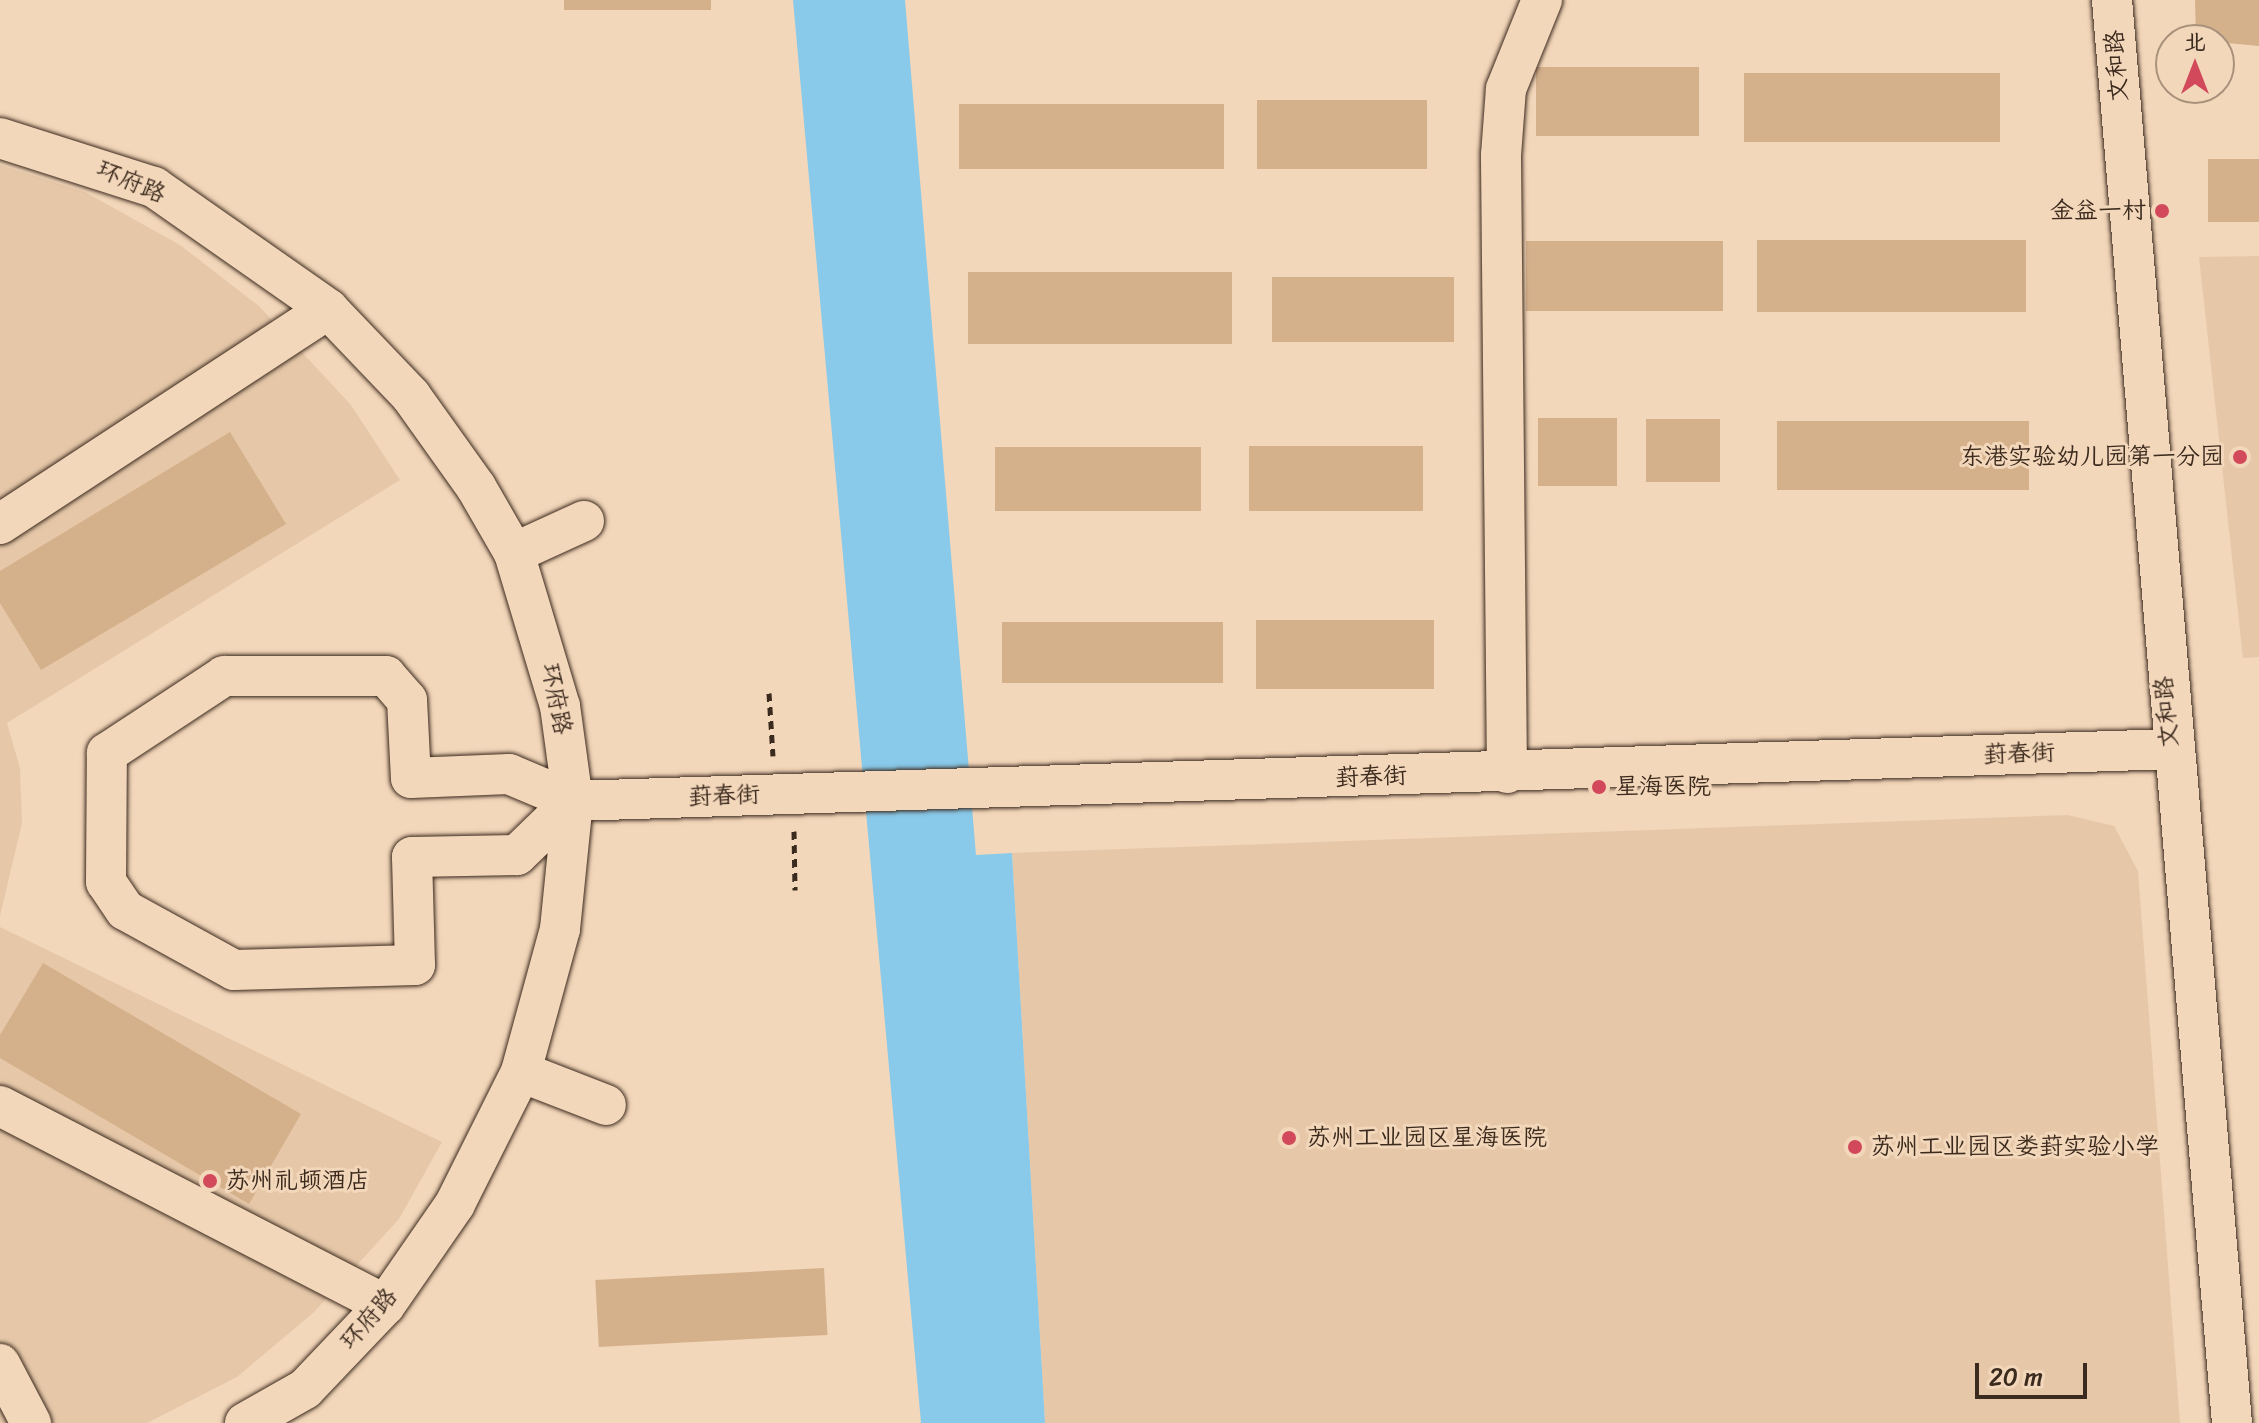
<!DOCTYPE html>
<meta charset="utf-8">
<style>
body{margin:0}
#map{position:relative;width:2259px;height:1423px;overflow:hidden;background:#f3d7ba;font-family:Sriracha,"LXGW WenKai TC",sans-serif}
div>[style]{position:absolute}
.built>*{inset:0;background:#e6c8a9}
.water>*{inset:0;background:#89caea}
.building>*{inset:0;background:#d4b08b;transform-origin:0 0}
.path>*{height:5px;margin-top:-2.5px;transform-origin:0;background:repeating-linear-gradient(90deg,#3b2a1e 0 8px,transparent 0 14px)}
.roads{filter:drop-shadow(0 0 2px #3b2a1e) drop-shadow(0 0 2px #3b2a1e)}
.minor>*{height:40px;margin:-20px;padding:0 20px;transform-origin:20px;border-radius:20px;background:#f3d7ba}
.dots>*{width:22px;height:22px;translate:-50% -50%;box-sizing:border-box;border:4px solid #f3d7ba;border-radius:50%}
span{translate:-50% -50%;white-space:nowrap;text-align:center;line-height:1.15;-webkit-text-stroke:6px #f3d7ba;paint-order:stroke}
.street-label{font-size:24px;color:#3b2a1e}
.poi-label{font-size:24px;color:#3b2a1e}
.right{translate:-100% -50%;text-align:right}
.left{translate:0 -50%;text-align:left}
.north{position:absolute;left:2155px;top:24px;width:80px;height:80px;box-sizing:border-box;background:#f3d7ba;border:2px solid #a9927c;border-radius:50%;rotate:0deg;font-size:22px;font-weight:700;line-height:32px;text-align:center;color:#3b2a1e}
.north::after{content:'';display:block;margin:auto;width:28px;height:36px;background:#d1495b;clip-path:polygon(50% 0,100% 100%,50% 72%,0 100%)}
.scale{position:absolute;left:1975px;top:1363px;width:112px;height:36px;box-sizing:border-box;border:4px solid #3b2a1e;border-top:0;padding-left:10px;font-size:24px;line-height:28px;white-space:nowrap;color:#3b2a1e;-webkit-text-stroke:6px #f3d7ba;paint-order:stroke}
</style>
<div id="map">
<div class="built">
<div style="clip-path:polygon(0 165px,85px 192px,180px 245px,259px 306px,351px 405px,400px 480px,7px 723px,20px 768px,22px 823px,0 916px)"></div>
<div style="clip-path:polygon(2259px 256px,2259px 657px,2243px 658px,2199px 257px)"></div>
<div style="clip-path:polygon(2068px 815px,2114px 826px,2138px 871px,2180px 1423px,1045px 1423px,1012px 853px)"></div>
<div style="clip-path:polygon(0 927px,442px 1142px,399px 1219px,314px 1312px,237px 1377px,147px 1423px,0 1423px)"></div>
</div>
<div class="water">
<div style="clip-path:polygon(793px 0,905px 0,976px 855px,1012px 853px,1045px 1423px,921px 1423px)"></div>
</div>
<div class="building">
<div style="left:564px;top:0;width:147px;height:10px"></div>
<div style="clip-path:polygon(2195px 0,2259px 0,2259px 46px,2196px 40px)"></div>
<div style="left:1536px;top:67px;width:163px;height:69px"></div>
<div style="left:1744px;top:73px;width:256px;height:69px"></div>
<div style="left:1257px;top:100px;width:170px;height:69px"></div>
<div style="left:959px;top:104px;width:265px;height:65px"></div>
<div style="left:2259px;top:159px;width:63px;height:51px;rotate:90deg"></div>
<div style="left:1757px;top:240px;width:269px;height:72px"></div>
<div style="left:1526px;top:241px;width:197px;height:70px"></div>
<div style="left:968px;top:272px;width:264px;height:72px"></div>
<div style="left:1272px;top:277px;width:182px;height:65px"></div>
<div style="left:1538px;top:418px;width:79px;height:68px"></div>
<div style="left:1646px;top:419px;width:74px;height:63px"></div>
<div style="left:1777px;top:421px;width:252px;height:69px"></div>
<div style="clip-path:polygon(230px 432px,286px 524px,41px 670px,0 603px,0 571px)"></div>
<div style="left:1249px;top:446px;width:174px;height:65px"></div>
<div style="left:995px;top:447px;width:206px;height:64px"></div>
<div style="left:1256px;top:620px;width:178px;height:69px"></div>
<div style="left:1002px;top:622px;width:221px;height:61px"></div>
<div style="clip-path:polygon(43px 963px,301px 1114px,249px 1204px,0 1058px,0 1035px)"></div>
<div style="left:824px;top:1268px;width:67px;height:229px;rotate:87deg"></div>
</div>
<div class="path">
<div style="left:769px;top:693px;width:63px;rotate:86.4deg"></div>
<div style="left:794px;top:831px;width:59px;rotate:89deg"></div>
</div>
<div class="roads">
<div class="minor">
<div style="left:2112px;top:0;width:1428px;rotate:85.18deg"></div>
<div style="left:0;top:138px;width:162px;rotate:17.7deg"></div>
<div style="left:154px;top:187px;width:213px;rotate:35deg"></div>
<div style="left:328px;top:309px;width:120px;rotate:46.3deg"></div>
<div style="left:411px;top:396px;width:112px;rotate:54.5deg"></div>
<div style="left:476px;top:487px;width:76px;rotate:60.1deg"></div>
<div style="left:514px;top:553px;width:160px;rotate:73.3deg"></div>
<div style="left:560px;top:706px;width:96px;rotate:82.2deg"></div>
<div style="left:573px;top:801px;width:129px;rotate:95.8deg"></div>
<div style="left:560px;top:929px;width:148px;rotate:105.3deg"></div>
<div style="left:521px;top:1072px;width:148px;rotate:116.6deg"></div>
<div style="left:455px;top:1204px;width:123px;rotate:124.7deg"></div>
<div style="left:385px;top:1305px;width:116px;rotate:133.6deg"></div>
<div style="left:305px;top:1389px;width:69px;rotate:150.5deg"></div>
<div style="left:0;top:524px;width:392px;rotate:-33.2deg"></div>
<div style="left:514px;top:553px;width:77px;rotate:-24.6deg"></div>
<div style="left:1507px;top:773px;width:618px;rotate:-90.56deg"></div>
<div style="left:1501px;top:155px;width:66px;rotate:-85.7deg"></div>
<div style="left:1506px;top:89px;width:96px;rotate:-68deg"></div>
<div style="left:573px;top:801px;width:78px;rotate:136deg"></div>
<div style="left:517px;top:855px;width:105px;rotate:178.9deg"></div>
<div style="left:412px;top:857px;width:108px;rotate:88.4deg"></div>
<div style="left:415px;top:965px;width:181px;rotate:178.4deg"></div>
<div style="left:234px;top:970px;width:124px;rotate:-151.2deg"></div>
<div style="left:125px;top:910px;width:34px;rotate:-124deg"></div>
<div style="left:106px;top:882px;width:129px;rotate:-89.6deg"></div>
<div style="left:107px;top:753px;width:140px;rotate:-33.3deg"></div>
<div style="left:224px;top:676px;width:162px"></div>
<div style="left:386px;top:676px;width:32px;rotate:49deg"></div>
<div style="left:407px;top:700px;width:78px;rotate:87.1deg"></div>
<div style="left:411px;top:778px;width:98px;rotate:-2.3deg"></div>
<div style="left:509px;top:774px;width:69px;rotate:22.9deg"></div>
<div style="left:573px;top:801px;width:1598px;rotate:-1.86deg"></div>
<div style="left:521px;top:1072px;width:91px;rotate:21.2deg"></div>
<div style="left:0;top:1106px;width:433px;rotate:27.3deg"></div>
<div style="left:0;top:1364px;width:67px;rotate:62.3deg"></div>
</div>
</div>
<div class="dots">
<div style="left:2162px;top:211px;background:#d1495b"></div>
<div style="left:2240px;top:457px;background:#d1495b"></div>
<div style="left:1599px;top:787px;background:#d1495b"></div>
<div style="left:1289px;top:1138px;background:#d1495b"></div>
<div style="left:1855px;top:1147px;background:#d1495b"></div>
<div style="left:210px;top:1181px;background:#d1495b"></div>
</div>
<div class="street-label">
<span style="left:2117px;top:66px;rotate:-94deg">文和路</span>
<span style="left:131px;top:182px;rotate:23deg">环府路</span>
<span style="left:556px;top:699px;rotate:79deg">环府路</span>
<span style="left:2167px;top:712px;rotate:-95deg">文和路</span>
<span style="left:2019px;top:754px;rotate:-2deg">葑春街</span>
<span style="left:1371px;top:777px;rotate:-2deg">葑春街</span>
<span style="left:724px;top:796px;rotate:-2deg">葑春街</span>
<span style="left:369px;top:1319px;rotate:-49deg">环府路</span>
</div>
<div class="poi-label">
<span class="right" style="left:2146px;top:211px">金益一村</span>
<span class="right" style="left:2224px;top:457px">东港实验幼儿园第一分园</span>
<span class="left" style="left:1615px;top:787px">星海医院</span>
<span class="left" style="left:1307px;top:1138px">苏州工业园区星海医院</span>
<span class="left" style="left:1871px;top:1147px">苏州工业园区娄葑实验小学</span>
<span class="left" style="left:226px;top:1181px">苏州礼顿酒店</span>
</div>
<div class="north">北</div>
<div class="scale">20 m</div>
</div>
